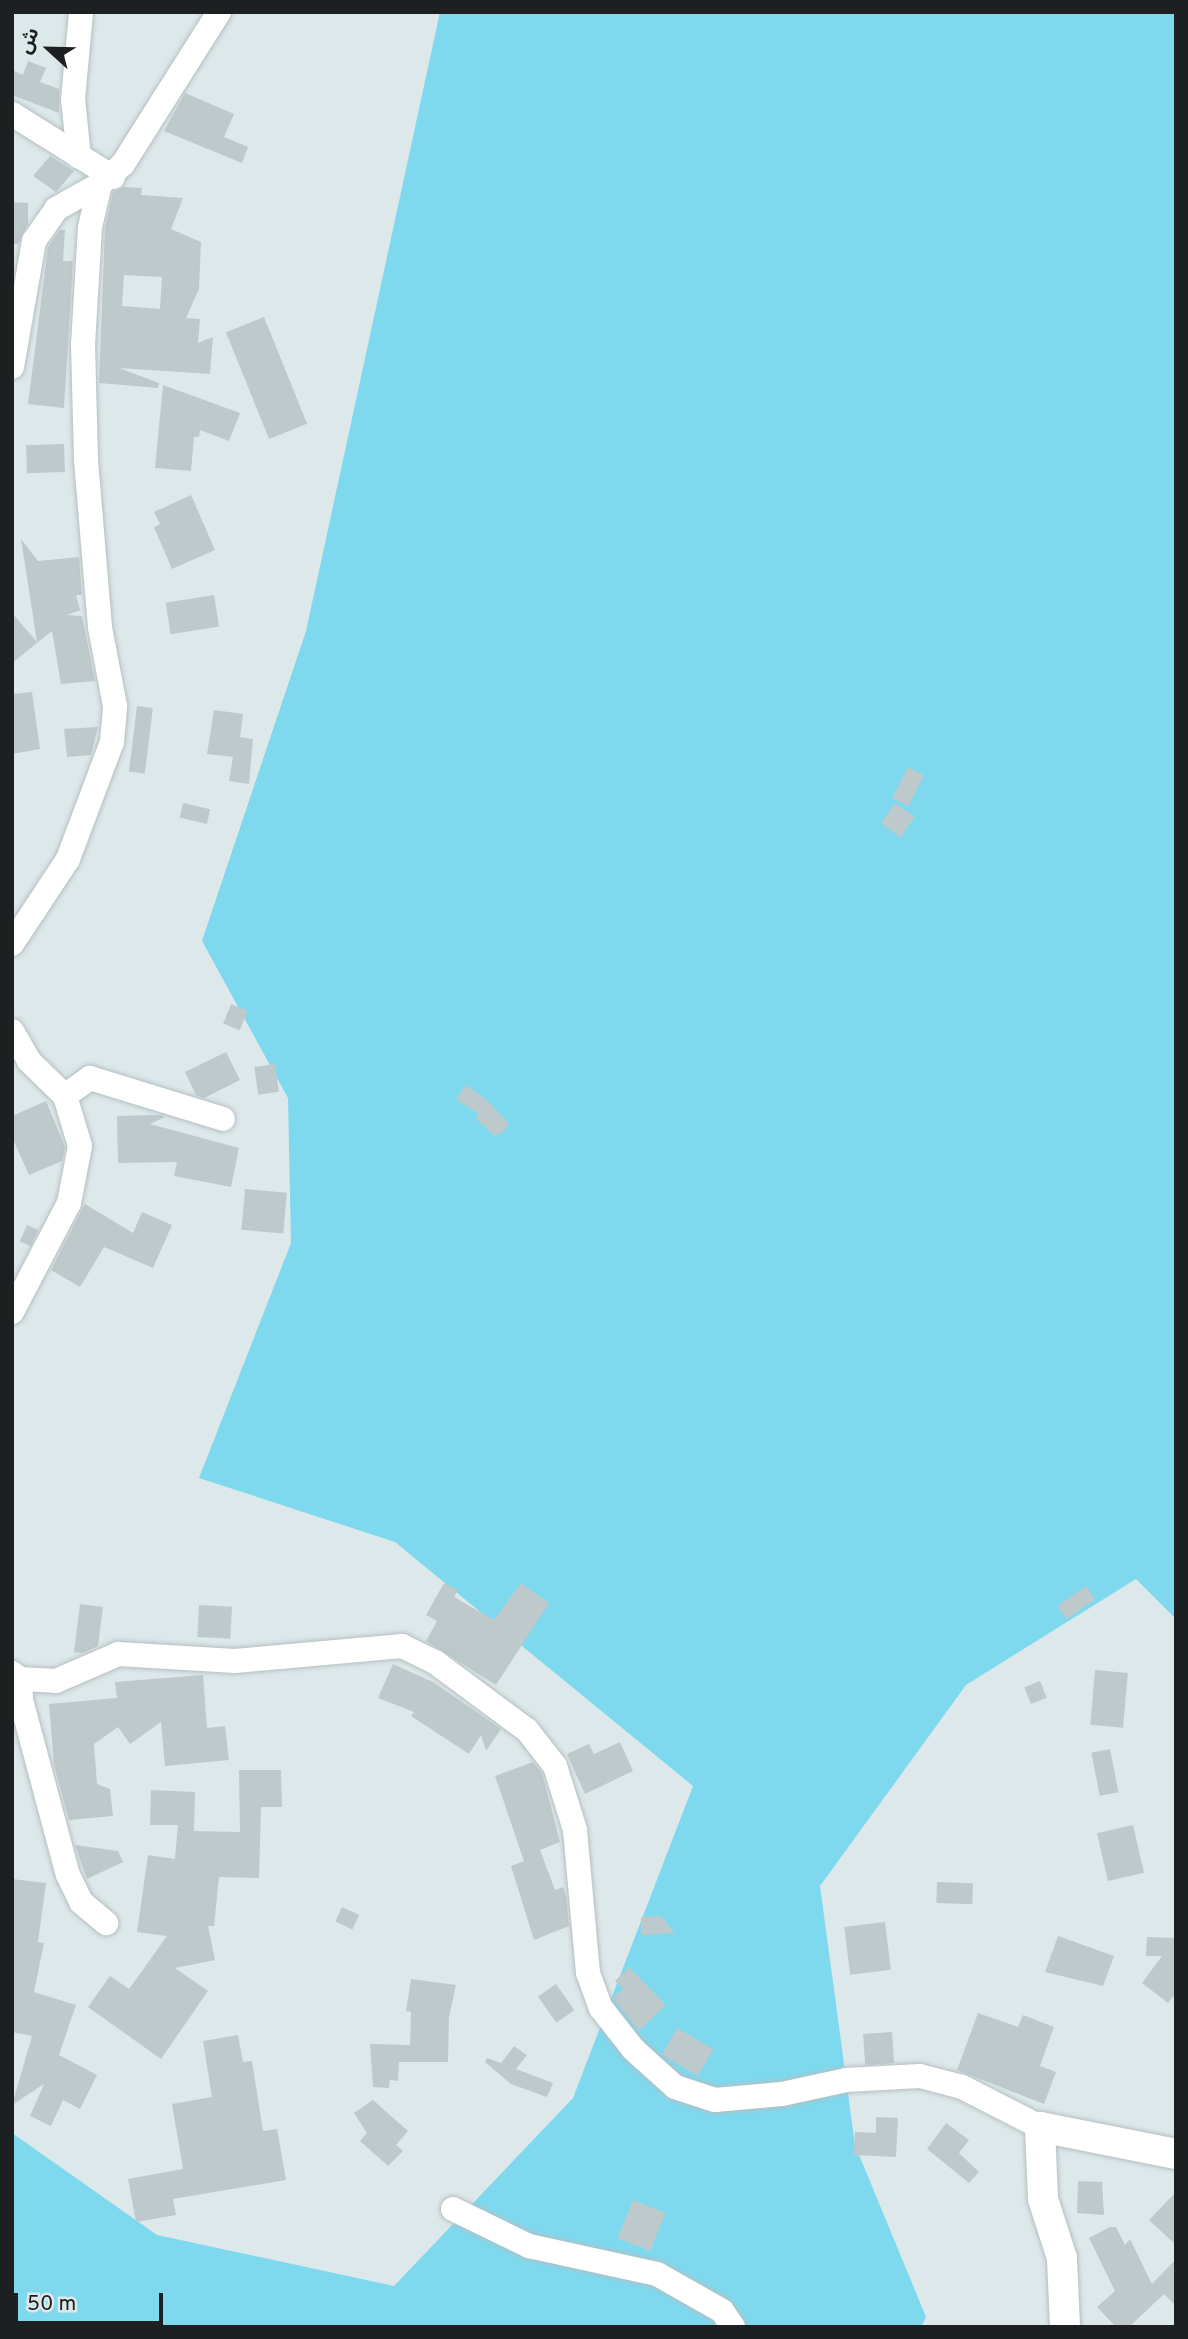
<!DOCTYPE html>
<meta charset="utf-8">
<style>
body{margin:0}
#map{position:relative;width:1188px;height:2339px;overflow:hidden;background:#dde8ea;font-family:Overpass,"Noto Sans Arabic",sans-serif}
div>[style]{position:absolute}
.green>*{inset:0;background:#7ed9ee}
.building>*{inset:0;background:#bec9cb;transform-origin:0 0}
.roads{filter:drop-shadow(0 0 2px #b5bfc2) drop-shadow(0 0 2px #b5bfc2)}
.minor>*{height:24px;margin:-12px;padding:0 12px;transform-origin:12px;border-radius:12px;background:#fff}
.tertiary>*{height:30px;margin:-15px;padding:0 15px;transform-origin:15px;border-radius:15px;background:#fff}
span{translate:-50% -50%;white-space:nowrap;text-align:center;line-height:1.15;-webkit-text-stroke:6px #dde8ea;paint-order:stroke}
.frame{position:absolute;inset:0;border:14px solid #1c2021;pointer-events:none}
.north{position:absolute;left:14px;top:14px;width:70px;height:70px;-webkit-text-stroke:5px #dde8ea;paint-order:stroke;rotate:292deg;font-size:19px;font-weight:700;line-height:28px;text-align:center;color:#1c2021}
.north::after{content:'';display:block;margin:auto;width:24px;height:32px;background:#1c2021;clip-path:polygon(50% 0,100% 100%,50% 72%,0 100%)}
.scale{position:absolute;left:14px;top:2293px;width:149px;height:32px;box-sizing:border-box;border:4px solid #1c2021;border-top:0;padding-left:9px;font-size:21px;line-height:24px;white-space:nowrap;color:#1c2021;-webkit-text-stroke:5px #dde8ea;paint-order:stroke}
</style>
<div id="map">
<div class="green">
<div style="clip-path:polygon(440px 12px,1176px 12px,1176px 1619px,1136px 1579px,966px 1685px,820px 1886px,855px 2145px,926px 2317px,921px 2327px,12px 2327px,12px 2133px,157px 2235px,394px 2286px,573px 2098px,693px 1786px,395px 1542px,199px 1478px,291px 1243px,288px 1098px,202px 941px,306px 631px)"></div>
</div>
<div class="building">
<div style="clip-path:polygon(28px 61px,46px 68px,40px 82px,59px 89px,59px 113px,12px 95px,12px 70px,23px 75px)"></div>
<div style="clip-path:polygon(185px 93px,234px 114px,224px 137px,248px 147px,242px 163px,164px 131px)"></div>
<div style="clip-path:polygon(50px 156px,74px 171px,56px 192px,33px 176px)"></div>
<div style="clip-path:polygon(evenodd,124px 187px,142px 188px,141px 195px,183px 198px,171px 229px,201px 242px,199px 289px,186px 318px,200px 319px,198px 343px,213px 337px,210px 374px,119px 368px,159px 383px,158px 388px,99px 383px,105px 229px,113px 192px,124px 187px,124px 275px,162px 277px,160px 309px,122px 306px,124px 275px)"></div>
<div style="clip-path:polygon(12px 202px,28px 203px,28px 224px,18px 244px,12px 244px)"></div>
<div style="clip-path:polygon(60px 230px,65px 230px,63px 261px,73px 261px,64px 408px,28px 404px,48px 247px)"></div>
<div style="left:264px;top:317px;width:115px;height:41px;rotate:68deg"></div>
<div style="clip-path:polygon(163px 385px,240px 413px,229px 441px,200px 430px,199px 437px,194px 437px,191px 471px,155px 468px)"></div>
<div style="left:64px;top:444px;width:28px;height:38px;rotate:88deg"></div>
<div style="clip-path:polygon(191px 495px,215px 550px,172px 569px,154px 527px,160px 524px,154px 512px)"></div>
<div style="clip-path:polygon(21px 539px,38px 561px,79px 557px,82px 595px,76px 595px,80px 610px,67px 615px,82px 616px,95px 681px,61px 684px,52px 631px,12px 663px,12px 613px,37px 642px)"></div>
<div style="left:214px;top:595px;width:32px;height:49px;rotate:81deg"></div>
<div style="clip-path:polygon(32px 692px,40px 749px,12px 754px,12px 694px)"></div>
<div style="left:137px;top:706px;width:16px;height:66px;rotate:7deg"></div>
<div style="clip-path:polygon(214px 710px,243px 714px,240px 737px,253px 739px,249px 784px,229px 781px,233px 757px,207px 754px)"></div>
<div style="clip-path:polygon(98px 727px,91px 755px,67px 757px,64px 729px)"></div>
<div style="left:908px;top:767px;width:18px;height:35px;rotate:27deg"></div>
<div style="left:183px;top:803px;width:28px;height:15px;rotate:13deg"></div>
<div style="left:895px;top:803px;width:24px;height:25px;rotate:35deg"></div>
<div style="left:231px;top:1004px;width:18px;height:21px;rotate:22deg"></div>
<div style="clip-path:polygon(226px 1052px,240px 1080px,204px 1098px,196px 1095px,185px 1072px)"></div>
<div style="left:275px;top:1064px;width:28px;height:21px;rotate:82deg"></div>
<div style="clip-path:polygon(466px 1085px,487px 1100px,509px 1124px,504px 1131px,495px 1136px,475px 1118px,479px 1114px,456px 1099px)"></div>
<div style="clip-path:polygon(46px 1101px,65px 1147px,62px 1161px,29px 1175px,12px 1137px,12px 1116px)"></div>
<div style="clip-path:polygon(160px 1115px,165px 1117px,150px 1124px,239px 1148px,231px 1187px,174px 1176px,177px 1162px,118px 1163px,117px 1116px)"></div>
<div style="left:245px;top:1189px;width:42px;height:41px;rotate:5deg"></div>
<div style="clip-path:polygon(85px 1204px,133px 1233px,142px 1212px,172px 1225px,153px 1268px,104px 1247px,80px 1287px,51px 1270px)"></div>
<div style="left:27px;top:1225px;width:12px;height:18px;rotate:24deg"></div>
<div style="clip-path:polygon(444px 1583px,458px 1590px,454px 1597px,494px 1620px,521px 1583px,549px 1603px,496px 1685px,426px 1641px,437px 1621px,426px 1615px)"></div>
<div style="left:1086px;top:1586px;width:16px;height:35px;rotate:55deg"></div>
<div style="clip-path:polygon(80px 1604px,103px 1607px,98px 1646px,83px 1653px,74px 1652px)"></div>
<div style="left:199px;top:1605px;width:33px;height:32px;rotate:3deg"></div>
<div style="clip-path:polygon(393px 1664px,433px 1682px,501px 1729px,486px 1751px,481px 1735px,469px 1754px,411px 1716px,414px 1712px,378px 1698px)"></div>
<div style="left:1095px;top:1670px;width:33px;height:55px;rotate:5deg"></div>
<div style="clip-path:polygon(203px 1675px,207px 1728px,225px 1726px,229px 1760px,165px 1766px,161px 1722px,130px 1744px,118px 1727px,94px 1744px,97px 1784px,110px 1789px,113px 1816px,69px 1820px,54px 1765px,49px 1704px,117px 1698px,115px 1682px)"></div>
<div style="left:1040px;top:1681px;width:18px;height:17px;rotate:68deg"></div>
<div style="clip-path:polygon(620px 1742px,633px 1771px,585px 1794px,567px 1754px,589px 1744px,594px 1754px)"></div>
<div style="left:1110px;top:1749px;width:44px;height:19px;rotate:79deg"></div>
<div style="clip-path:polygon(533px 1762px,542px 1773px,560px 1842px,540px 1850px,555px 1890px,563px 1887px,566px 1895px,569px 1926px,534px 1940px,511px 1866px,524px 1861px,495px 1776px)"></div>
<div style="clip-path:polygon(239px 1770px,281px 1770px,282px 1807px,261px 1807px,259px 1878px,219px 1877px,214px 1926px,208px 1926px,215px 1960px,175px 1968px,208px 1991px,161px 2059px,88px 2007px,110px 1976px,129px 1989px,167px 1936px,137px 1932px,148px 1855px,175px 1859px,178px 1825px,150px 1825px,151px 1790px,195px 1792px,194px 1831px,240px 1832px)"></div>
<div style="left:1133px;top:1825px;width:49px;height:37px;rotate:77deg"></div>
<div style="clip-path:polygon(75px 1845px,118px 1851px,123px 1862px,87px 1879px)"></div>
<div style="clip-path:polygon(12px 1879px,46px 1883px,38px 1942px,44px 1943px,34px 1992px,76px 2005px,59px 2055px,97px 2075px,80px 2109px,63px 2100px,51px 2126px,30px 2116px,44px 2084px,12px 2105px,32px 2036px,12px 2032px)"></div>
<div style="left:937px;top:1882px;width:36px;height:21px;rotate:2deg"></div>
<div style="left:342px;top:1907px;width:19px;height:16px;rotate:25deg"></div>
<div style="clip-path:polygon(661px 1916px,675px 1933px,641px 1935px,641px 1917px)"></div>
<div style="left:885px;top:1922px;width:48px;height:41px;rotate:83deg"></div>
<div style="clip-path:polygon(1058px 1936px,1114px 1956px,1103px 1986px,1045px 1972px)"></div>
<div style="clip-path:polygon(1147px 1937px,1176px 1938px,1176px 1993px,1168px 2003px,1142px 1983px,1162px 1956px,1146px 1956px)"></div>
<div style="clip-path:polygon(629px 1967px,666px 2005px,639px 2031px,613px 1998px,623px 1989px,615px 1981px)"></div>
<div style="clip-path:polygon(411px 1979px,456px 1985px,449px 2017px,448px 2062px,399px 2062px,398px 2081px,390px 2080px,389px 2088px,373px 2087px,370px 2044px,410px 2045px,411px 2012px,406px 2011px)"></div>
<div style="left:556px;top:1984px;width:32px;height:22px;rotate:55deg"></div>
<div style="clip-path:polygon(978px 2013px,1018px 2027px,1023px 2015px,1054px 2027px,1040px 2066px,1056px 2072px,1044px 2104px,957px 2070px)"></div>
<div style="left:677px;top:2028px;width:42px;height:31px;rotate:30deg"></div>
<div style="left:892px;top:2032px;width:31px;height:29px;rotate:86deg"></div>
<div style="clip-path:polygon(238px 2035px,243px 2062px,252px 2061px,263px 2131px,277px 2129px,286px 2180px,173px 2199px,176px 2215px,136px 2222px,128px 2179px,183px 2169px,172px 2104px,212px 2097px,203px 2041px)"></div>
<div style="clip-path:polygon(514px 2046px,527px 2055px,516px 2069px,553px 2083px,547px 2097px,511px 2084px,485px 2062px,487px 2058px,501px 2063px)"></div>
<div style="clip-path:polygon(373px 2100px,408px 2131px,396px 2145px,403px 2151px,388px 2166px,360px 2141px,367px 2133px,354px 2113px)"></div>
<div style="clip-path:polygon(876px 2117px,898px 2118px,896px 2157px,854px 2155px,855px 2132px,876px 2133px)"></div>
<div style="clip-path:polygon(946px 2123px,969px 2140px,959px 2153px,979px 2172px,969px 2183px,927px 2149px)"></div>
<div style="clip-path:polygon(1078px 2181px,1102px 2182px,1104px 2215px,1077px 2213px)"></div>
<div style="clip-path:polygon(1176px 2192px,1176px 2245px,1149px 2220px)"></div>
<div style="left:633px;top:2200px;width:35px;height:41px;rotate:22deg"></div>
<div style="clip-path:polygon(1110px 2227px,1116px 2227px,1125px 2245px,1130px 2239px,1152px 2284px,1176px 2259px,1176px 2306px,1164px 2294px,1129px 2327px,1116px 2327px,1097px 2307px,1115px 2291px,1089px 2238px)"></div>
</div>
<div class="roads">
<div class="minor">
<div style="left:12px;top:114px;width:119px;rotate:32deg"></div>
<div style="left:79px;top:157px;width:58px;rotate:-95.9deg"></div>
<div style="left:73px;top:99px;width:87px;rotate:-84.7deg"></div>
<div style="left:12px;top:367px;width:128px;rotate:-80.1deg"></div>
<div style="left:34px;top:241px;width:39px;rotate:-55deg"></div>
<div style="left:56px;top:209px;width:51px;rotate:-29.6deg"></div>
<div style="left:12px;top:944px;width:102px;rotate:-56.6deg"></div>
<div style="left:68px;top:859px;width:125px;rotate:-69.4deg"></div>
<div style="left:112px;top:742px;width:36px;rotate:-85deg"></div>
<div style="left:115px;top:706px;width:80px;rotate:-100.8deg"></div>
<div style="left:100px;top:627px;width:169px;rotate:-94.8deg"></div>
<div style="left:86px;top:459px;width:114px;rotate:-91.5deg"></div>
<div style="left:83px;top:345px;width:118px;rotate:-86.6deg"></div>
<div style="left:90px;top:227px;width:44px;rotate:-76.9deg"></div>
<div style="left:100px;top:184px;width:30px;rotate:-41deg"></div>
<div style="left:123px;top:164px;width:180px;rotate:-57.7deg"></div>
<div style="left:12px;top:1031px;width:34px;rotate:60deg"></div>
<div style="left:29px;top:1061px;width:50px;rotate:44.2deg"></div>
<div style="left:65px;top:1096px;width:52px;rotate:73.3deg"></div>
<div style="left:80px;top:1146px;width:58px;rotate:100.9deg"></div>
<div style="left:69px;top:1203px;width:123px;rotate:117.6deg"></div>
<div style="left:65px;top:1096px;width:31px;rotate:-36deg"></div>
<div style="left:90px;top:1078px;width:139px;rotate:17.1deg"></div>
<div style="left:12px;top:1673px;width:10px;rotate:37deg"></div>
<div style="left:20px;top:1679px;width:36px;rotate:3deg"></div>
<div style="left:56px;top:1681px;width:68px;rotate:-23.5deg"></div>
<div style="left:118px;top:1654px;width:117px;rotate:3.4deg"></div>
<div style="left:235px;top:1661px;width:168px;rotate:-5.1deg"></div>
<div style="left:402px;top:1646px;width:37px;rotate:26deg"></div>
<div style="left:435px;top:1662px;width:114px;rotate:36.5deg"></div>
<div style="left:527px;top:1730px;width:46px;rotate:52.1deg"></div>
<div style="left:555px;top:1766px;width:67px;rotate:72.6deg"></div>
<div style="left:575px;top:1830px;width:144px;rotate:84.8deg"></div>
<div style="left:588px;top:1973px;width:37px;rotate:70deg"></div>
<div style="left:601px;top:2008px;width:52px;rotate:52deg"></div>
<div style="left:633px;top:2049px;width:57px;rotate:42.1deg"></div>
<div style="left:675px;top:2087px;width:42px;rotate:18deg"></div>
<div style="left:715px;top:2100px;width:67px;rotate:-5.1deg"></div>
<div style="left:782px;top:2094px;width:66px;rotate:-12.3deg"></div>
<div style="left:846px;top:2080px;width:74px;rotate:-3.1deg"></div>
<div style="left:920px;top:2076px;width:43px;rotate:14.7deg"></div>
<div style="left:962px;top:2087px;width:88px;rotate:27.1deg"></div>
<div style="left:20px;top:1679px;width:21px;rotate:87deg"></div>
<div style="left:21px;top:1700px;width:181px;rotate:75deg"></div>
<div style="left:68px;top:1875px;width:30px;rotate:64deg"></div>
<div style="left:81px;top:1902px;width:33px;rotate:40deg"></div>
<div style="left:453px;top:2209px;width:85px;rotate:26deg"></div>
<div style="left:529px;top:2246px;width:131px;rotate:12.3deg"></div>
<div style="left:657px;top:2274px;width:75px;rotate:29.6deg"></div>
<div style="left:722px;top:2311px;width:19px;rotate:55deg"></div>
</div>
<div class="tertiary">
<div style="left:1065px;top:2327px;width:69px;rotate:-92.5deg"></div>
<div style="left:1062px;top:2258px;width:62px;rotate:-107.9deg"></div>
<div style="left:1043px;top:2199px;width:72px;rotate:-92.4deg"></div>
<div style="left:1040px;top:2127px;width:139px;rotate:11.2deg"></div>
</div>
</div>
<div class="frame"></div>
<div class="north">ش</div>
<div class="scale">50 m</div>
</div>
